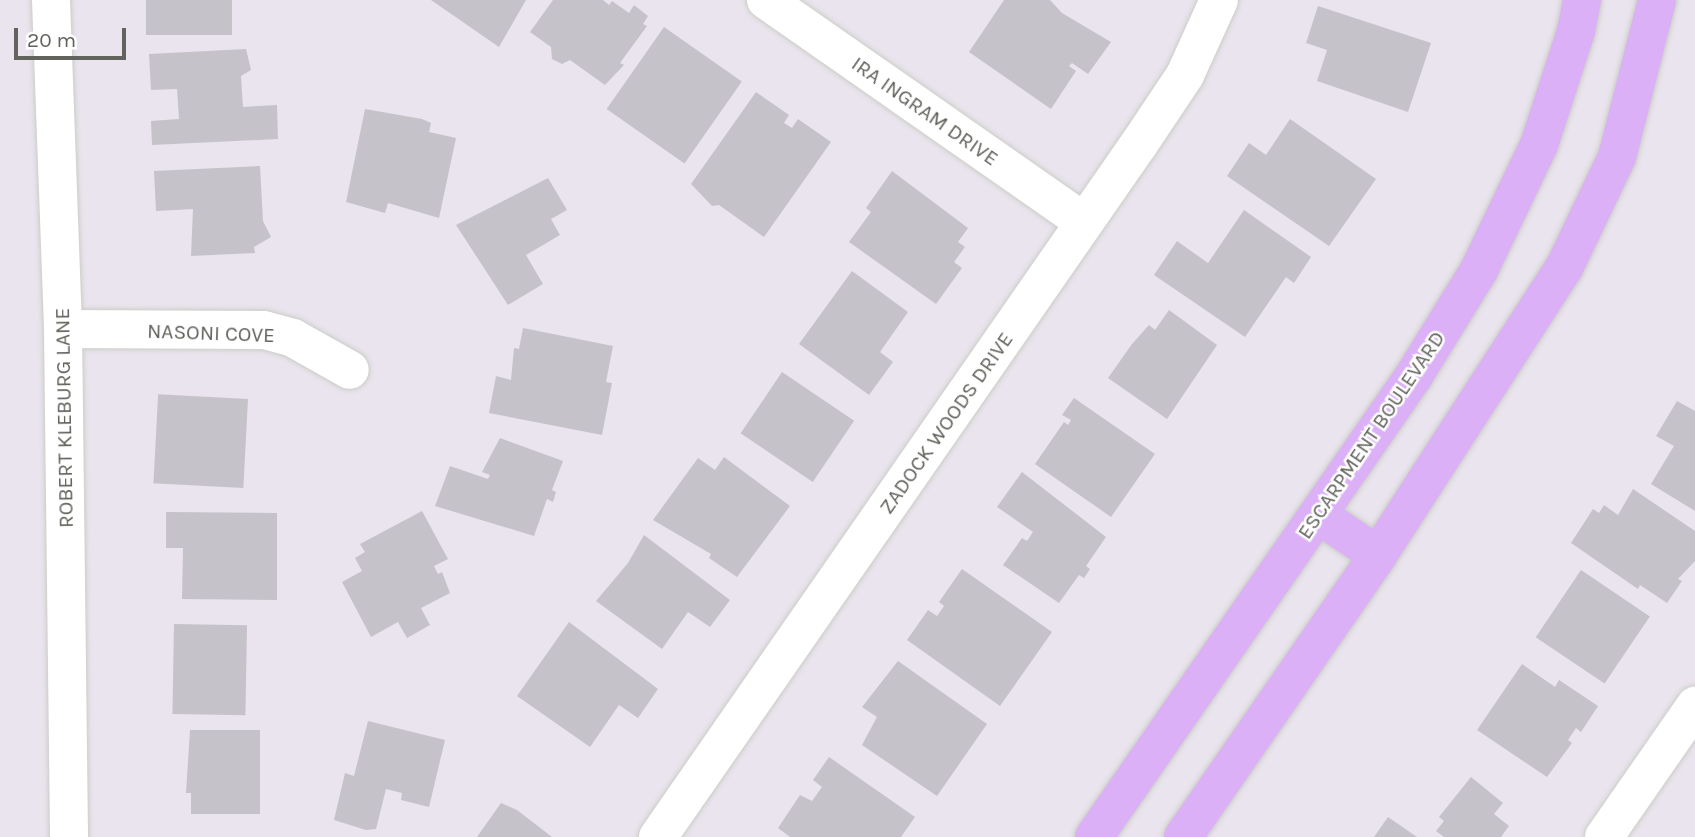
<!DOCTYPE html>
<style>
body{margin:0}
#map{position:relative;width:1695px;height:837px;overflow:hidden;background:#e9e4ed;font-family:Karla,sans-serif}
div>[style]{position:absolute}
.building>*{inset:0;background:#c6c2ca;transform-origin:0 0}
.roads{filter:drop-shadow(0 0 2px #cbcdc7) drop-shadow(0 0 2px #cbcdc7)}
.minor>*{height:38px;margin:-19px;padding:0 19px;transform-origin:19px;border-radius:19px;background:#fff}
.major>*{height:38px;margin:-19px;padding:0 19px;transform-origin:19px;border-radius:19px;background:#dbb0f6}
span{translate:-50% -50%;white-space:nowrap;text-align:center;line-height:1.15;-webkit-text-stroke:5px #fff;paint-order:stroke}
.street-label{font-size:21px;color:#61635c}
.scale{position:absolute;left:14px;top:28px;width:112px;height:32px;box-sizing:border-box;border:4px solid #61635c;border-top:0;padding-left:9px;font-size:21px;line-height:24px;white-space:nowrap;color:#61635c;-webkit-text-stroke:5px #fff;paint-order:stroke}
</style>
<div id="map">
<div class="building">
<div style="left:146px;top:0;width:86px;height:35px"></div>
<div style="clip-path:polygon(431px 0,526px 0,499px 47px)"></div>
<div style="clip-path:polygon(553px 0,603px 0,609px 5px,612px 1px,629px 13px,634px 5px,648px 16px,643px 24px,647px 26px,620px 63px,624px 65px,605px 85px,570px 60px,562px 64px,552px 59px,551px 47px,530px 32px)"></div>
<div style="clip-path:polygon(1004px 0,1050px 0,1062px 13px,1111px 42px,1088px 74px,1072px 63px,1069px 66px,1076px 71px,1051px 109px,969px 52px)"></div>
<div style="clip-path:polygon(1318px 6px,1431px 43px,1408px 112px,1317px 81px,1327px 50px,1306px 43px)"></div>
<div style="left:664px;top:27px;width:95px;height:100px;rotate:35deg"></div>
<div style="clip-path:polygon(246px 49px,251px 70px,241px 76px,243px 107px,277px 105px,278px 139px,152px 145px,151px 121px,179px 119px,177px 89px,151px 90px,149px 54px)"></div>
<div style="clip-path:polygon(756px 92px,789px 115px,784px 123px,792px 128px,798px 119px,831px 142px,764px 237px,719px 205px,712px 206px,691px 184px)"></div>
<div style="clip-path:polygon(365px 109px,422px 119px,431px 123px,429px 132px,456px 138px,439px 218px,388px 203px,385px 213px,346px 202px)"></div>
<div style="clip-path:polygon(1290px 119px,1376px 179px,1329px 246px,1227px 176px,1249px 143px,1266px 155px)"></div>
<div style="clip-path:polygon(260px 166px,263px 221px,271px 237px,254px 247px,255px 253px,191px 256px,193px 209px,156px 211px,154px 171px)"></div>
<div style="clip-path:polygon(892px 171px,968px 228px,958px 242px,965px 247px,954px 262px,962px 268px,936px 304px,849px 242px,871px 212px,866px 208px)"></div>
<div style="clip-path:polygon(548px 178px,567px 210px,551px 219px,560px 235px,526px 255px,543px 284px,508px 305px,456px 225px)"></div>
<div style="clip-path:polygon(1244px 210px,1311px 257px,1294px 283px,1286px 277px,1245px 337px,1154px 275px,1177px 241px,1208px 263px)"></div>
<div style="clip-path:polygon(852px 271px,908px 312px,880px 352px,893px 362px,869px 395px,799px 344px)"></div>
<div style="clip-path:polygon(1169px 310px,1217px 345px,1167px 419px,1108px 378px,1132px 344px,1149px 325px,1155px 330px)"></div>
<div style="clip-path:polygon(523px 328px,613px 346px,606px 382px,612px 383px,602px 435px,489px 413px,496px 376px,511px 380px,514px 348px,519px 349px)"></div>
<div style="left:782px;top:372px;width:87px;height:74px;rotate:34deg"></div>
<div style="clip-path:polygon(1074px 398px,1155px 454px,1111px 517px,1035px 464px,1064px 422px,1068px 425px,1071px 420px,1062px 415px)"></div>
<div style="left:248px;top:399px;width:89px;height:90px;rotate:93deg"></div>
<div style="clip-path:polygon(1677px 401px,1695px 411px,1695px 511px,1651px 484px,1674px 446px,1656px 436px)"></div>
<div style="clip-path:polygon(500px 438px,563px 461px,552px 490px,556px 492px,553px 502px,547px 499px,534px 536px,435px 506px,450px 466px,488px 479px,490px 475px,482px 472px)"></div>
<div style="clip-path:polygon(724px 457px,790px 506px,737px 577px,709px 558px,711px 554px,653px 520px,698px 458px,715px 470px)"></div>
<div style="clip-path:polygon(1022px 472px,1106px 537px,1086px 566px,1090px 569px,1084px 578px,1079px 575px,1059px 603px,1003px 565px,1022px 538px,1027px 541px,1033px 532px,997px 507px)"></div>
<div style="clip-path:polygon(1633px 489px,1695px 531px,1695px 561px,1678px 579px,1682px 581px,1667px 603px,1640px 585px,1638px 589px,1571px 543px,1593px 509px,1599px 513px,1604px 505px,1618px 515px)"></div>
<div style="clip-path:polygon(422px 511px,448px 559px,434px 566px,438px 574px,442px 572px,450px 593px,421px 608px,430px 625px,407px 638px,398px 622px,371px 637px,342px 582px,362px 571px,355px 558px,365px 552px,360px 544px)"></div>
<div style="clip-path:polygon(166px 512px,277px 513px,277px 600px,182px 599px,183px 548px,166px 548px)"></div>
<div style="clip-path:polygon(644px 535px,730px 600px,710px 627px,688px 612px,662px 649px,596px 601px,628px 563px)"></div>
<div style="clip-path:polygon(962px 569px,1052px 632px,1000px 706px,907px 640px,928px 610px,937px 616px,944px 606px,939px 602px)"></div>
<div style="left:1581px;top:570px;width:83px;height:81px;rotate:34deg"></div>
<div style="clip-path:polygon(569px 622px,658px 689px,638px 718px,619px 705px,590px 747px,517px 696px)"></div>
<div style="left:174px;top:624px;width:73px;height:90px;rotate:1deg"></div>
<div style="clip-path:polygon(898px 661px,987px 724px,937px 796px,862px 745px,877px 717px,862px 707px)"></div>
<div style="clip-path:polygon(1522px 664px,1555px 687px,1559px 680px,1598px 706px,1581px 732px,1576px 728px,1568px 740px,1572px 743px,1547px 777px,1477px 730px)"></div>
<div style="clip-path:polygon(368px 721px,445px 740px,429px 807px,401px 800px,402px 793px,386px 789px,376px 829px,366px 830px,334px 820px,345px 773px,354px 776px)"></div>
<div style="clip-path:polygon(190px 730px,260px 730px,260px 814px,191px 814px,191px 793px,186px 793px)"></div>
<div style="clip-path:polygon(829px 757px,915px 817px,901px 837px,790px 837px,778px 828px,800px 795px,812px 801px,822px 787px,813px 780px)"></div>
<div style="clip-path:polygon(1471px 777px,1503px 803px,1494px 814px,1509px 826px,1501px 837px,1444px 837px,1436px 831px,1444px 821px,1439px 817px)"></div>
<div style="clip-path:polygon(501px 803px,517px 810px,552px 837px,477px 837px)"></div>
<div style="clip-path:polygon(1388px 817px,1417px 837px,1374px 837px)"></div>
</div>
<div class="roads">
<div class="minor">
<div style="left:51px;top:0;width:329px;rotate:87.9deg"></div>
<div style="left:63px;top:329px;width:508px;rotate:89.32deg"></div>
<div style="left:766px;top:0;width:388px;rotate:34.9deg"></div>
<div style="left:63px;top:329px;width:201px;rotate:0.3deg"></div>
<div style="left:264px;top:330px;width:30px;rotate:15deg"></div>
<div style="left:293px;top:338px;width:65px;rotate:29.3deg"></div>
<div style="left:658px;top:837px;width:844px;rotate:-55.24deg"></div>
<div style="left:1139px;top:144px;width:83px;rotate:-56.3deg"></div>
<div style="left:1185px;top:75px;width:82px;rotate:-65.6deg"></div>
<div style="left:1604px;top:837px;width:160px;rotate:-55.2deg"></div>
</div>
<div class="major">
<div style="left:1318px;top:515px;width:72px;rotate:33.7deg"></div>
<div style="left:1094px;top:837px;width:560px;rotate:-55.26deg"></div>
<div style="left:1413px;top:377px;width:126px;rotate:-58.3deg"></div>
<div style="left:1479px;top:270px;width:139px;rotate:-64.4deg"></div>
<div style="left:1539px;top:145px;width:120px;rotate:-72deg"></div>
<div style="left:1576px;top:31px;width:32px;rotate:-79deg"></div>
<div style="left:1183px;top:837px;width:343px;rotate:-55.3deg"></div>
<div style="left:1378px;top:555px;width:342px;rotate:-57.1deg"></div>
<div style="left:1564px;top:268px;width:123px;rotate:-64.5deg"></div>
<div style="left:1617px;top:157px;width:162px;rotate:-75.7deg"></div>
</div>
</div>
<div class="street-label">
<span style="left:925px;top:111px;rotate:35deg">IRA INGRAM DRIVE</span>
<span style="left:211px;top:333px;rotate:2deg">NASONI COVE</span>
<span style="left:64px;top:418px;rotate:-91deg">ROBERT KLEBURG LANE</span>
<span style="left:946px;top:423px;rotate:-55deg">ZADOCK WOODS DRIVE</span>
<span style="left:1371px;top:435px;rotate:-56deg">ESCARPMENT BOULEVARD</span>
</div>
<div class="scale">20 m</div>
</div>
